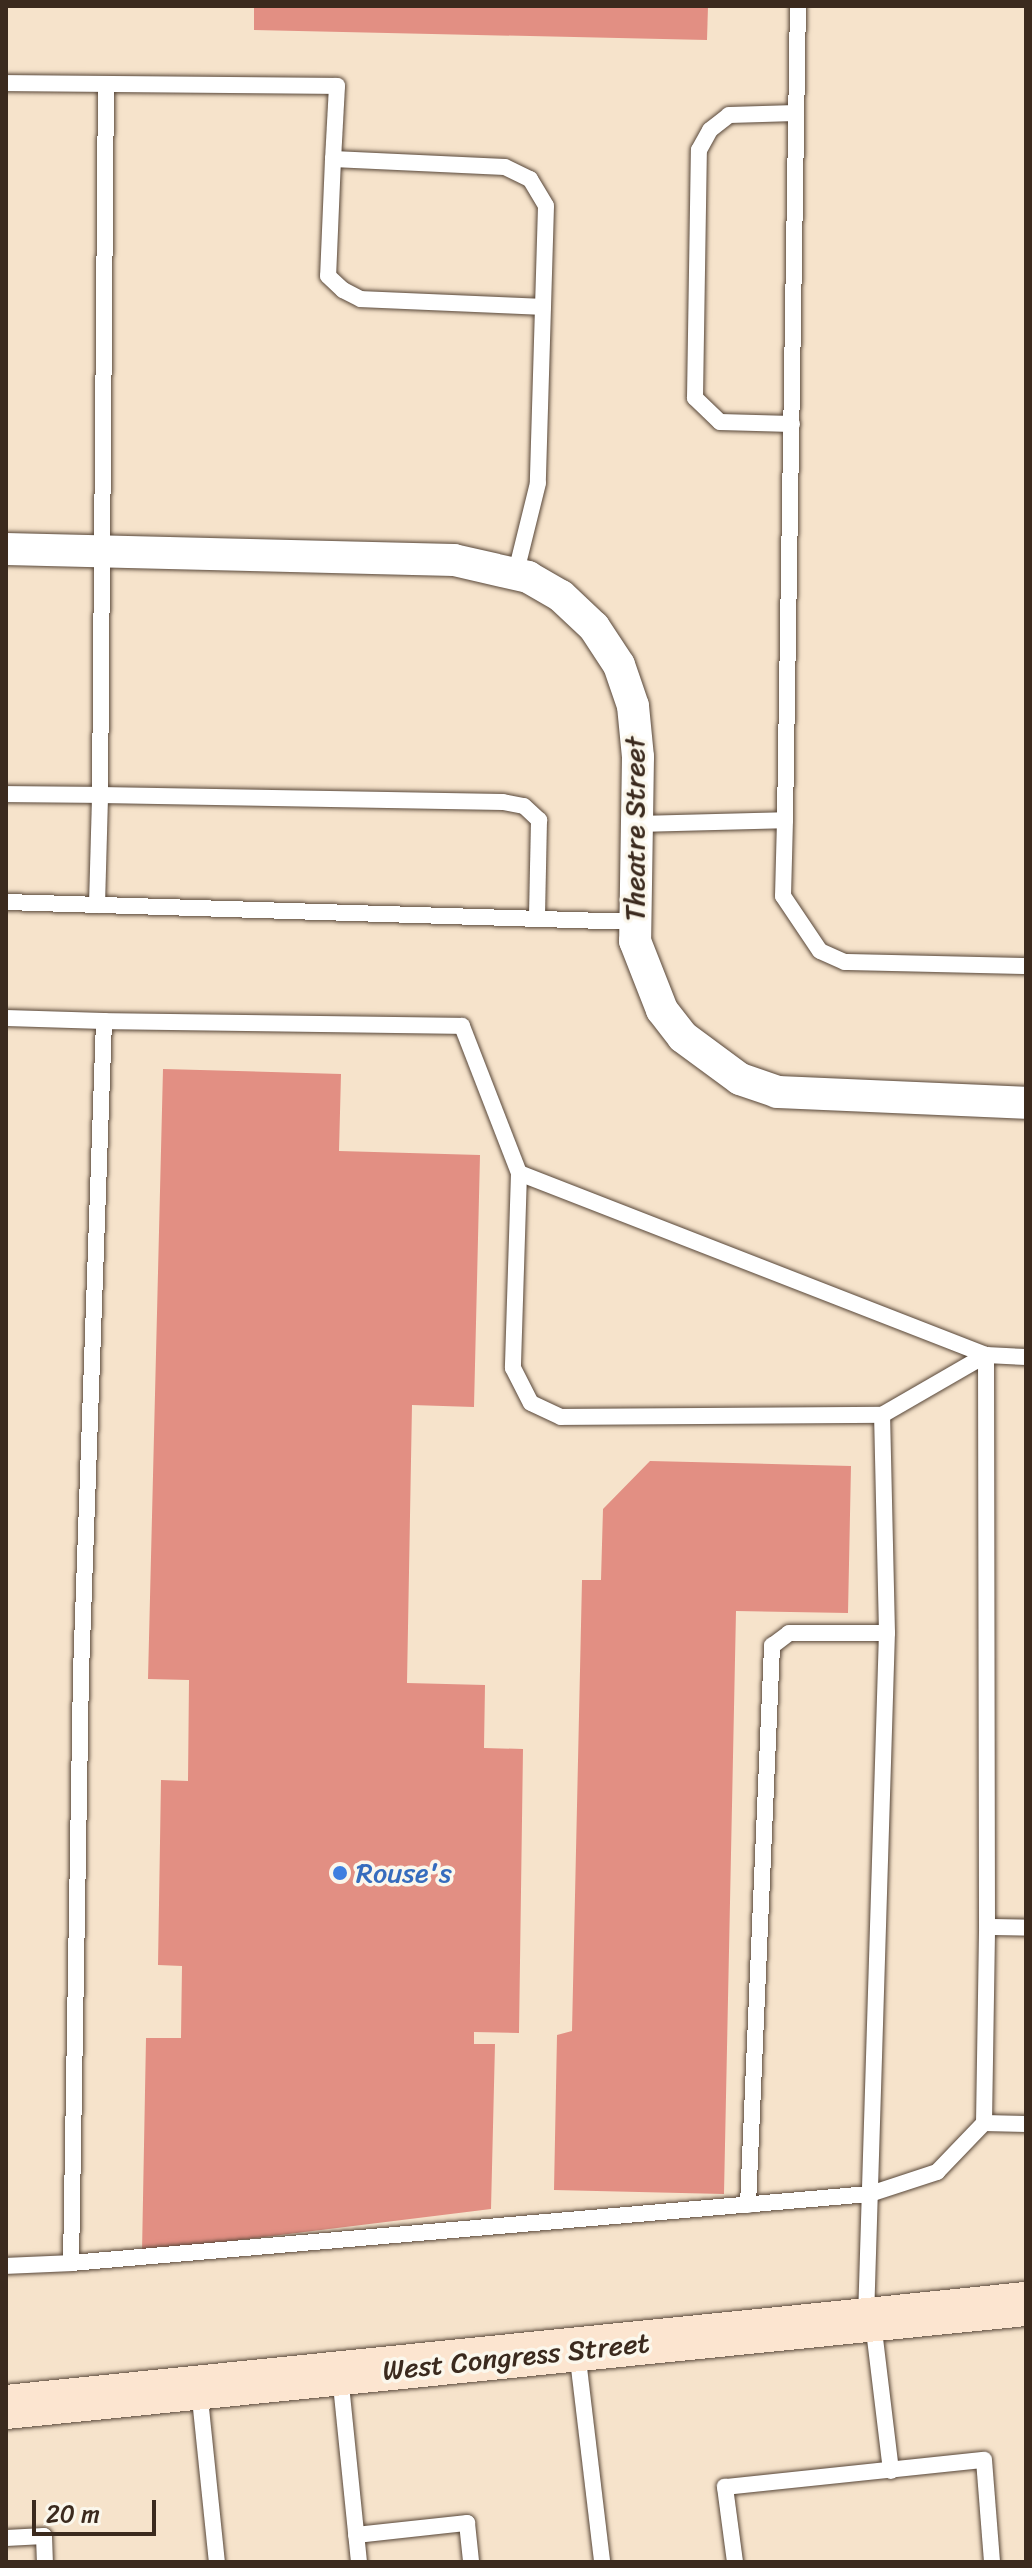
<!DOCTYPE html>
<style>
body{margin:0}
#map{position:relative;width:1032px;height:2568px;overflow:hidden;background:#f6e3cb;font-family:Sriracha,sans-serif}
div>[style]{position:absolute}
.building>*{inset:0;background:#e28f83}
.roads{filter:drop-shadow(0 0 2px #574638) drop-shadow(0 0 2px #574638)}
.service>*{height:16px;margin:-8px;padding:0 8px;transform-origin:8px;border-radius:8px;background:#fff}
.minor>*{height:32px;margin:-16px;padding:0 16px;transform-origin:16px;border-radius:16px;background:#fff}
.secondary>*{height:44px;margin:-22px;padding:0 22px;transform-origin:22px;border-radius:22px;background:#fce5d0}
.dots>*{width:22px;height:22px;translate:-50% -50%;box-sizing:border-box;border:4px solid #fbf7ec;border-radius:50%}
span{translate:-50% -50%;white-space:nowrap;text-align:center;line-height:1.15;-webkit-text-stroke:7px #fbf7ec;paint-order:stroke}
.street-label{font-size:28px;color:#3b2a1e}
.shop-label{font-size:28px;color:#366cbe}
.left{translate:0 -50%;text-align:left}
.frame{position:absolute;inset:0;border:8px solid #3b2a1e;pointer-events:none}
.scale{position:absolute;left:32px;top:2500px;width:124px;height:36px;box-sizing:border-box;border:4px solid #3b2a1e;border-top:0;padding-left:10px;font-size:24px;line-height:28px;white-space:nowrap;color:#3b2a1e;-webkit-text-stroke:6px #fbf7ec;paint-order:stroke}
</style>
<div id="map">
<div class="building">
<div style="clip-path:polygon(254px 6px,708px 6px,707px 40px,254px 30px)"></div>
<div style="clip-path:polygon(163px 1069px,341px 1074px,339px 1151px,480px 1155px,474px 1407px,412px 1405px,407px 1683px,485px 1685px,484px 1748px,523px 1749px,519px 2033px,474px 2032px,474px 2044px,495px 2044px,491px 2209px,142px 2252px,146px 2038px,181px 2038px,182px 1966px,158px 1965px,161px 1780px,188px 1781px,189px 1680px,148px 1679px)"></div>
<div style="clip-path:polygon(650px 1461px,851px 1466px,848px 1613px,736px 1611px,724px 2194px,554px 2190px,557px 2035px,572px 2031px,582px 1580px,601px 1580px,603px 1509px)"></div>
</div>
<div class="roads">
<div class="service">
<div style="left:6px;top:83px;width:331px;rotate:0.5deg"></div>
<div style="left:337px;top:86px;width:73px;rotate:93.1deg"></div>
<div style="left:333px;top:159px;width:172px;rotate:2.7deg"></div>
<div style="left:505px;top:167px;width:28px;rotate:26deg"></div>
<div style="left:530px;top:179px;width:31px;rotate:59deg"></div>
<div style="left:546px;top:206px;width:277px;rotate:91.7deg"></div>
<div style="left:538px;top:483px;width:92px;rotate:103.9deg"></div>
<div style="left:333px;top:159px;width:117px;rotate:92.4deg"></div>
<div style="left:328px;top:276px;width:21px;rotate:43deg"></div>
<div style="left:343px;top:290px;width:20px;rotate:27deg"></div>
<div style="left:361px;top:299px;width:182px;rotate:2.5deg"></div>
<div style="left:792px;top:424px;width:72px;rotate:-178.4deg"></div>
<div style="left:720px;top:422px;width:35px;rotate:-136deg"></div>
<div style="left:695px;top:398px;width:248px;rotate:-89.1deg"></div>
<div style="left:699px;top:150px;width:23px;rotate:-61deg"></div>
<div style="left:710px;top:130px;width:24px;rotate:-38deg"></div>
<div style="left:729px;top:115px;width:67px;rotate:-1.7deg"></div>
<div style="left:6px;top:794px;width:94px;rotate:0.6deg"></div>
<div style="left:100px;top:795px;width:711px;rotate:-89.52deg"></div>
<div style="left:785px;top:820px;width:76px;rotate:91.5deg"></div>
<div style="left:783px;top:896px;width:66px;rotate:56.1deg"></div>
<div style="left:820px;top:951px;width:27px;rotate:24deg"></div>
<div style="left:845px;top:962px;width:181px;rotate:1.3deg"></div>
<div style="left:636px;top:824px;width:149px;rotate:-1.5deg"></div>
<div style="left:785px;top:820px;width:814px;rotate:-89.09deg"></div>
<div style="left:6px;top:902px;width:628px;rotate:1.82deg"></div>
<div style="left:97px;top:905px;width:110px;rotate:-88.4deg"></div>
<div style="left:100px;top:795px;width:403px;rotate:1deg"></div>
<div style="left:503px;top:802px;width:21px;rotate:11deg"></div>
<div style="left:524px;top:806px;width:21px;rotate:43deg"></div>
<div style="left:539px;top:820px;width:98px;rotate:91.2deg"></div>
<div style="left:6px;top:1018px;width:98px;rotate:1.8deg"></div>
<div style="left:104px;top:1021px;width:652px;rotate:92.02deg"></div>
<div style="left:81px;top:1673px;width:590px;rotate:90.97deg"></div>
<div style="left:71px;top:2263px;width:65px;rotate:177.4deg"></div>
<div style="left:104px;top:1021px;width:358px;rotate:0.8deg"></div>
<div style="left:462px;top:1026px;width:158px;rotate:68.8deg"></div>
<div style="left:519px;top:1173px;width:501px;rotate:21.29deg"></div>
<div style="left:986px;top:1355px;width:40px;rotate:2.9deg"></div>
<div style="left:519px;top:1173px;width:195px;rotate:91.8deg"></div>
<div style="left:513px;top:1368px;width:39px;rotate:63deg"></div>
<div style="left:531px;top:1403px;width:33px;rotate:25deg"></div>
<div style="left:561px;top:1417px;width:321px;rotate:-0.4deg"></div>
<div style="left:882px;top:1415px;width:120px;rotate:-30deg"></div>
<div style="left:986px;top:1355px;width:572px;rotate:89.9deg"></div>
<div style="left:984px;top:2123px;width:196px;rotate:-89.1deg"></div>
<div style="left:987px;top:1927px;width:39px;rotate:1deg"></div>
<div style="left:748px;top:2205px;width:560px;rotate:-87.54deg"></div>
<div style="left:772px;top:1646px;width:21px;rotate:-37deg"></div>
<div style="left:789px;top:1633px;width:98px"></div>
<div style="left:71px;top:2263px;width:802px;rotate:-4.94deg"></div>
<div style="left:870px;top:2194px;width:71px;rotate:-18.2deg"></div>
<div style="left:937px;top:2172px;width:68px;rotate:-46.2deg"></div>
<div style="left:984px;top:2123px;width:42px;rotate:1.4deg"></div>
<div style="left:866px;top:2319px;width:686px;rotate:-88.25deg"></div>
<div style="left:887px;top:1633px;width:218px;rotate:-91.3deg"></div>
<div style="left:873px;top:2322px;width:150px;rotate:83.1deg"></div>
<div style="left:577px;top:2351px;width:212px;rotate:83.2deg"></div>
<div style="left:340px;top:2375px;width:188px;rotate:84.2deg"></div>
<div style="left:199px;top:2389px;width:174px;rotate:84.1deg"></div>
<div style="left:356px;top:2535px;width:112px;rotate:-6.2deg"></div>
<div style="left:467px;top:2523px;width:39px;rotate:84deg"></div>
<div style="left:6px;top:2538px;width:38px;rotate:-3deg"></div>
<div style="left:44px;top:2536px;width:26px;rotate:88deg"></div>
<div style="left:735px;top:2562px;width:76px;rotate:-97.6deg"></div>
<div style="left:725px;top:2487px;width:260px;rotate:-6deg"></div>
<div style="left:984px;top:2460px;width:102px;rotate:85.5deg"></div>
</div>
<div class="minor">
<div style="left:6px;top:549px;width:448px;rotate:1.4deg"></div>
<div style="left:454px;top:560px;width:76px;rotate:12.9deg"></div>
<div style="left:528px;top:577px;width:38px;rotate:30deg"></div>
<div style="left:561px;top:596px;width:45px;rotate:43.2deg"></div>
<div style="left:594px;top:627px;width:45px;rotate:56.7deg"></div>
<div style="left:619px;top:665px;width:43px;rotate:71.1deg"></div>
<div style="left:633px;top:706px;width:51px;rotate:84.4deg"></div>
<div style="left:638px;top:757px;width:184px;rotate:90.9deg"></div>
<div style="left:635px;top:941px;width:74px;rotate:68.6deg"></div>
<div style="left:662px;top:1010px;width:34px;rotate:52deg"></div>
<div style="left:683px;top:1037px;width:71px;rotate:36.4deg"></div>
<div style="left:740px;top:1079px;width:39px;rotate:19deg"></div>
<div style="left:777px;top:1092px;width:249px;rotate:2.5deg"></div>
</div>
<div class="secondary">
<div style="left:6px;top:2407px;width:1025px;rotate:-5.77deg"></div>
</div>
</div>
<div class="dots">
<div style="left:340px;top:1873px;background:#3f7fe0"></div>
</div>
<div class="street-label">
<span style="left:635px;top:829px;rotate:-90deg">Theatre Street</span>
<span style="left:516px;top:2357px;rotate:-6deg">West Congress Street</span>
</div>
<div class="shop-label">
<span class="left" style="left:356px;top:1873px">Rouse's</span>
</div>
<div class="frame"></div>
<div class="scale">20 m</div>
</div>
